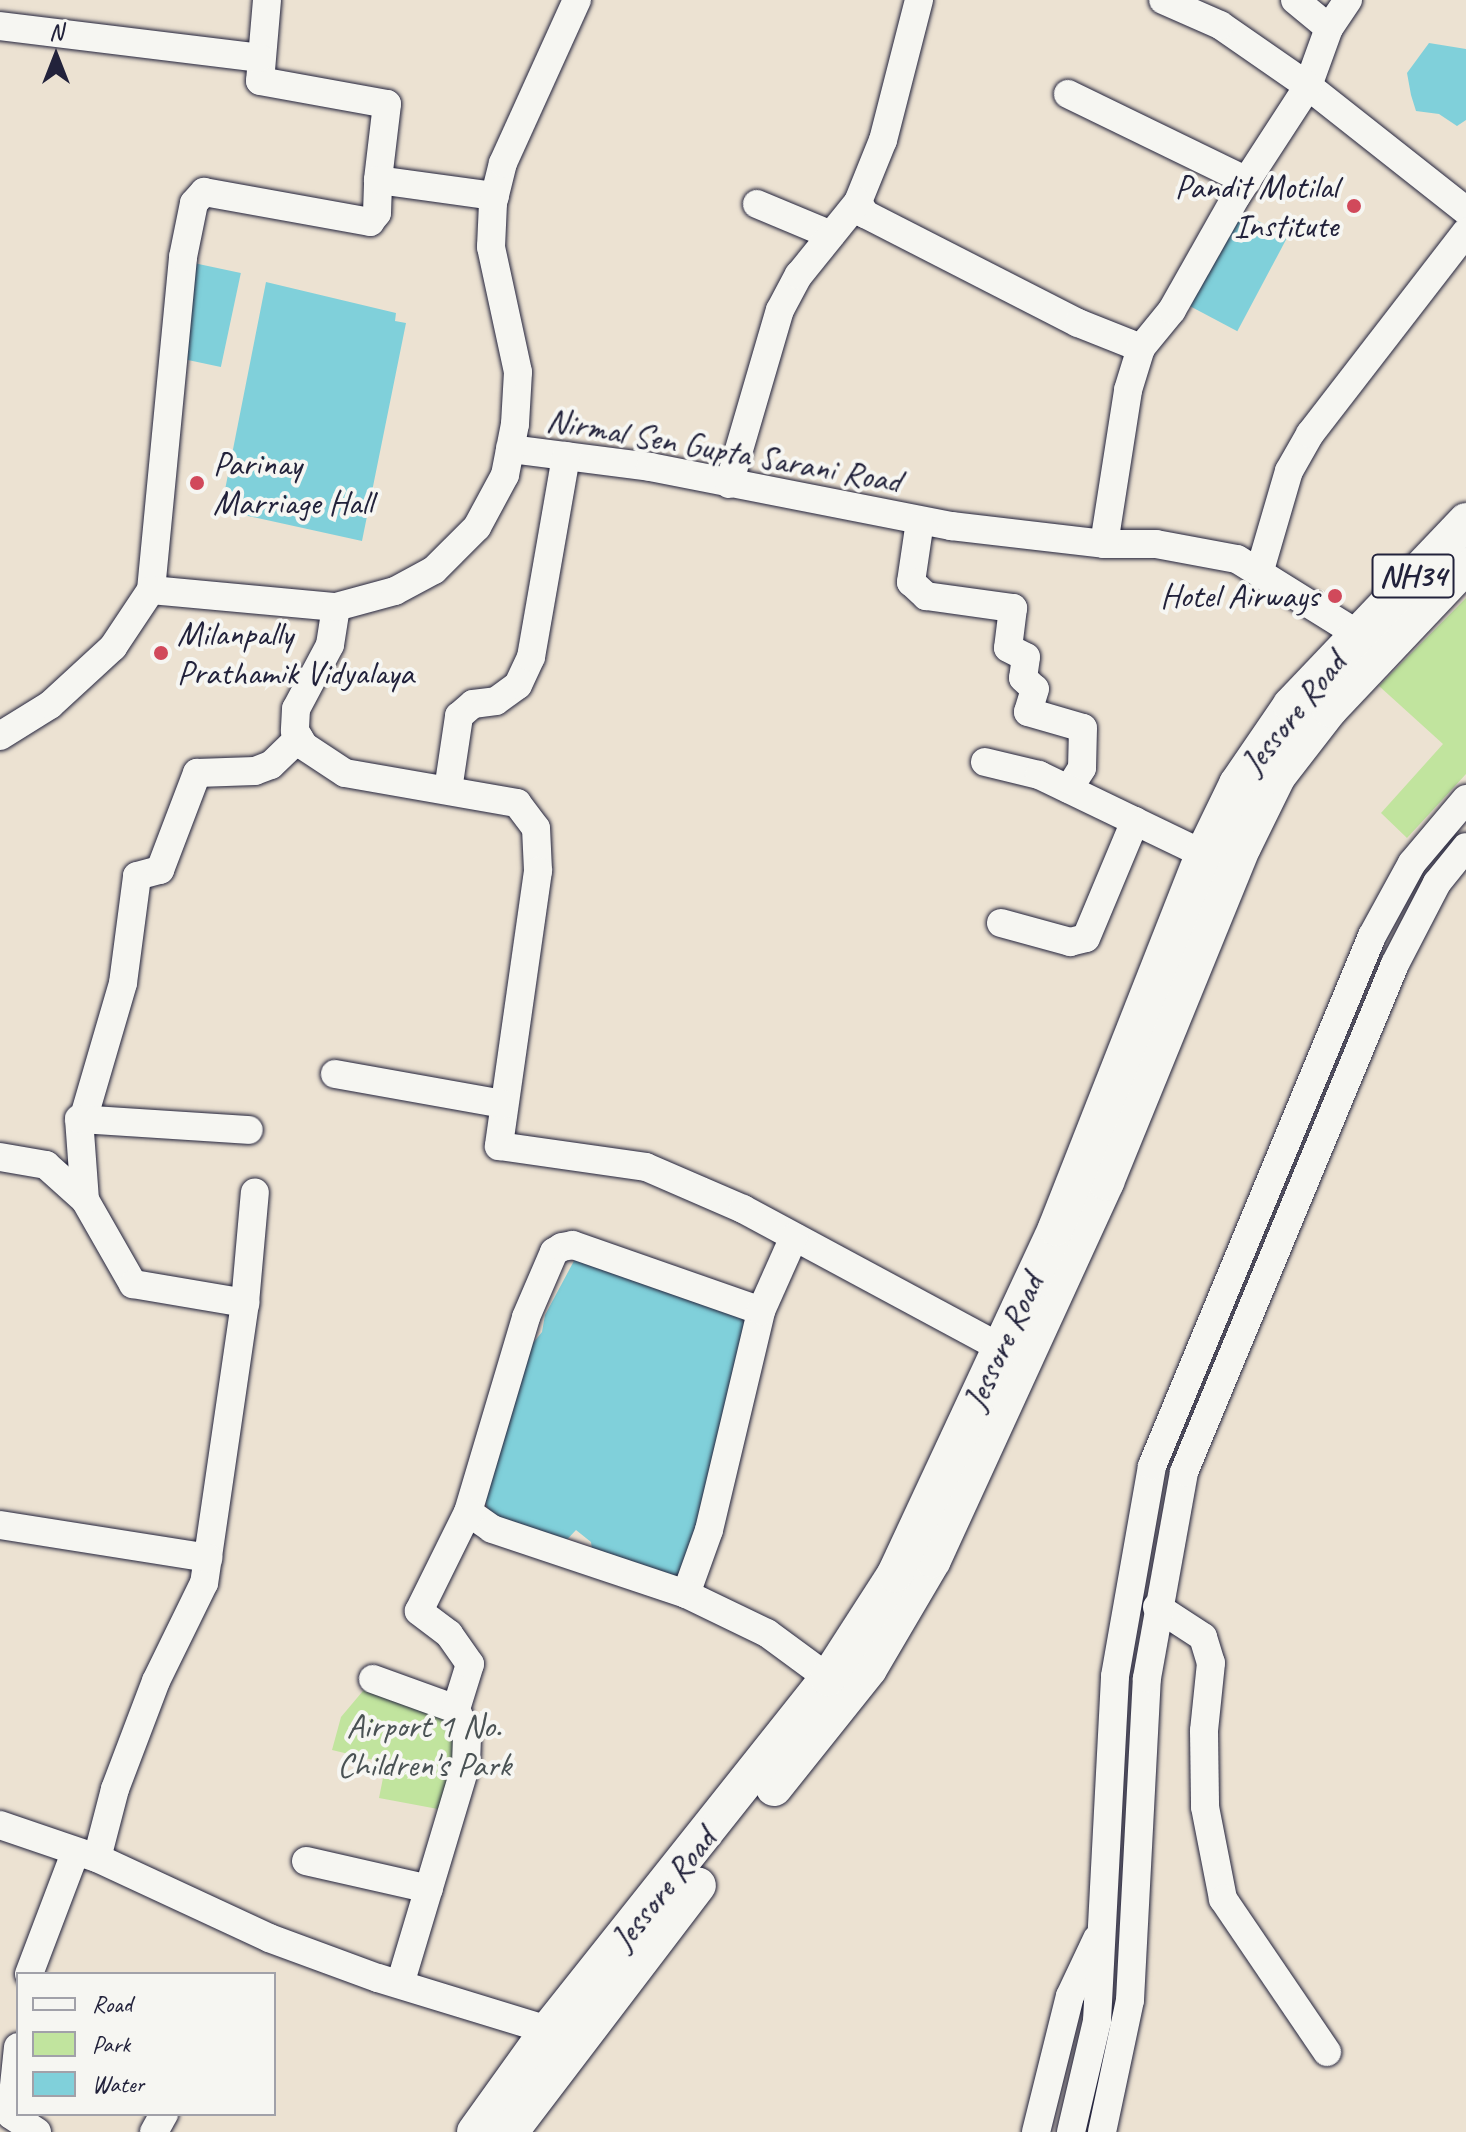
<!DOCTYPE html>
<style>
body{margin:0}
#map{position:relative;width:1466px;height:2132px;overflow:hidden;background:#ece2d2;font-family:Caveat,sans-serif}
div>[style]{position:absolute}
.green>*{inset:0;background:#c1e49e}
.water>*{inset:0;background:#80d0da;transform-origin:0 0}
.roads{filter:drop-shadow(0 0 2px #22223b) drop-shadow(0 0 2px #22223b)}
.minor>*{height:28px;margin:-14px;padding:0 14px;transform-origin:14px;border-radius:14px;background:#f6f6f2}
.major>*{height:36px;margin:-18px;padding:0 18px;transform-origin:18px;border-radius:18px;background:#f6f6f2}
.dots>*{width:22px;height:22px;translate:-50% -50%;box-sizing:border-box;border:4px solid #f6f6f2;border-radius:50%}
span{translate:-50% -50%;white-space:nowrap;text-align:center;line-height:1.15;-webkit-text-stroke:8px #f6f6f2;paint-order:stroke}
.shield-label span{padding:2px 6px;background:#f6f6f2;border:2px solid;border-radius:6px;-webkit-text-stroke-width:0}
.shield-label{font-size:32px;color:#22223b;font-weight:700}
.poi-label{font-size:34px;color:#22223b}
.right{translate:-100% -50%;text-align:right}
.left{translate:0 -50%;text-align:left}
.street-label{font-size:34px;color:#22223b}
.park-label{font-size:34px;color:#4a5254}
.legend{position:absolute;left:16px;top:1972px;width:260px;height:144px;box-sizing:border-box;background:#f6f6f2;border:2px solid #a1a1a9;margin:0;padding:10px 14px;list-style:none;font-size:24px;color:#22223b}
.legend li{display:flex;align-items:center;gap:16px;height:40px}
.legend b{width:40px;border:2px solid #a1a1a9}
.north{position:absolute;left:16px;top:16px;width:80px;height:80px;-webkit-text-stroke:6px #f6f6f2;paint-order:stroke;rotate:0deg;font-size:22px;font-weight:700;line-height:32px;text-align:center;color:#22223b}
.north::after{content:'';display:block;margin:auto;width:28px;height:36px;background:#22223b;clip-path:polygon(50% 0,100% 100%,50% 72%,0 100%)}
</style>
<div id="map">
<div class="green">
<div style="clip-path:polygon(1466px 598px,1466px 774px,1407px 838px,1381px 813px,1443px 744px,1379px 686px)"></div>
<div style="clip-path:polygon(373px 1679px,456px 1709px,454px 1812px,379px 1798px,386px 1763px,332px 1750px,341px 1717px)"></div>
</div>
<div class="water">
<div style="clip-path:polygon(1429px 43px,1466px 49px,1466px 120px,1457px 126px,1439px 114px,1416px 111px,1411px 95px,1407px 73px)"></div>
<div style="left:1239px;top:211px;width:55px;height:107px;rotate:28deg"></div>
<div style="left:189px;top:262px;width:53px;height:96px;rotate:12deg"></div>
<div style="clip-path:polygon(266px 282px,396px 313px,395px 321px,406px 323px,362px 541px,221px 510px)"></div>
<div style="clip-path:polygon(575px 1259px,761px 1318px,679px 1581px,593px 1556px,591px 1542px,576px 1530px,561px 1546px,489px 1514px,481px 1486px,525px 1353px,542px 1332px,545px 1315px)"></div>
</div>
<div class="roads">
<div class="minor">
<div style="left:267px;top:0;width:81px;rotate:94.9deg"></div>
<div style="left:260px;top:81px;width:129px;rotate:10.3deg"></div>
<div style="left:387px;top:104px;width:77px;rotate:96.8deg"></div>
<div style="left:919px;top:0;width:145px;rotate:104.4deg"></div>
<div style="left:883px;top:140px;width:67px;rotate:112deg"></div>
<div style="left:858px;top:202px;width:14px;rotate:60deg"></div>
<div style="left:865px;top:214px;width:239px;rotate:27.1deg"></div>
<div style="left:1078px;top:323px;width:68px;rotate:21.6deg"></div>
<div style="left:1295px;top:0;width:44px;rotate:39.5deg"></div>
<div style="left:1348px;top:0;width:34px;rotate:124deg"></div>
<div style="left:1329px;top:28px;width:62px;rotate:109.9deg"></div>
<div style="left:1308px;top:86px;width:201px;rotate:38.3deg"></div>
<div style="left:0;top:26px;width:261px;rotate:7deg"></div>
<div style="left:1068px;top:94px;width:199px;rotate:25.9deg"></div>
<div style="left:757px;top:204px;width:80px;rotate:22.7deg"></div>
<div style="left:510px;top:449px;width:141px;rotate:7.3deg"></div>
<div style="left:650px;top:467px;width:307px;rotate:11.1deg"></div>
<div style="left:951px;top:526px;width:154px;rotate:6.7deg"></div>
<div style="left:1104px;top:544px;width:52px"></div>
<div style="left:1156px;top:544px;width:82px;rotate:10.5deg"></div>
<div style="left:1237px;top:559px;width:163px;rotate:31.9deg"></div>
<div style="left:729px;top:484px;width:181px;rotate:-73.7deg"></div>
<div style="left:780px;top:310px;width:40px;rotate:-62deg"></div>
<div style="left:799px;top:275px;width:94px;rotate:-51.1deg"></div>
<div style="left:920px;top:521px;width:62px;rotate:98.4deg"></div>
<div style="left:911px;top:582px;width:21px;rotate:43deg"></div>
<div style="left:926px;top:596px;width:88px;rotate:7.9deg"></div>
<div style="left:1013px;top:608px;width:40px;rotate:97.1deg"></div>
<div style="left:1008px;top:648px;width:20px;rotate:27deg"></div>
<div style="left:1026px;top:657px;width:21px;rotate:98deg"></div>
<div style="left:1023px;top:678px;width:16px;rotate:43deg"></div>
<div style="left:1035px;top:689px;width:24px;rotate:107deg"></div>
<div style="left:1028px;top:712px;width:57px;rotate:16.2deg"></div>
<div style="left:1083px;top:728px;width:40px;rotate:91.4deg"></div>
<div style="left:1082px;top:768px;width:25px;rotate:122deg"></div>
<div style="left:1104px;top:544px;width:156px;rotate:-81.1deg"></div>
<div style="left:1128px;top:390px;width:44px;rotate:-72.8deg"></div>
<div style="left:1141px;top:348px;width:49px;rotate:-50.8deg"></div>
<div style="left:1172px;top:310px;width:130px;rotate:-60.5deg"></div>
<div style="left:1236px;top:197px;width:132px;rotate:-57deg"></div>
<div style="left:1308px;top:86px;width:107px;rotate:-145.3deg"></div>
<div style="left:1220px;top:25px;width:62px;rotate:-156.3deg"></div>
<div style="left:1260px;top:570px;width:103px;rotate:-73.7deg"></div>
<div style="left:1289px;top:471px;width:43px;rotate:-60.4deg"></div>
<div style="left:1310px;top:434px;width:255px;rotate:-52.3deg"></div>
<div style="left:151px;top:590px;width:335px;rotate:-84.5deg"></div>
<div style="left:183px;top:257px;width:55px;rotate:-78.5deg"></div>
<div style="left:194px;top:203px;width:15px;rotate:-48deg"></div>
<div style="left:204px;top:192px;width:169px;rotate:10.2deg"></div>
<div style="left:370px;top:222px;width:11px;rotate:-52deg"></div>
<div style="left:377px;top:213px;width:33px;rotate:-88deg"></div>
<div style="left:378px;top:180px;width:118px;rotate:7.8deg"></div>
<div style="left:336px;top:607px;width:38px;rotate:99deg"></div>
<div style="left:330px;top:645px;width:72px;rotate:118deg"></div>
<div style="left:296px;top:709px;width:22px;rotate:93deg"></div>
<div style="left:295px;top:731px;width:17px;rotate:59deg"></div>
<div style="left:304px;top:746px;width:49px;rotate:33.4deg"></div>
<div style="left:345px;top:773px;width:175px;rotate:9.9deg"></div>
<div style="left:517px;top:803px;width:31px;rotate:53deg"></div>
<div style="left:536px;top:828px;width:43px;rotate:87.3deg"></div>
<div style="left:538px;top:871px;width:278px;rotate:98.1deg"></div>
<div style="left:499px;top:1146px;width:148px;rotate:8.1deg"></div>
<div style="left:646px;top:1167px;width:106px;rotate:23.4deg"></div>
<div style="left:743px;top:1209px;width:291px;rotate:28.3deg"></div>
<div style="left:0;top:736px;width:59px;rotate:-31.8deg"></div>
<div style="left:50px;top:705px;width:86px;rotate:-42.6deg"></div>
<div style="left:113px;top:647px;width:69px;rotate:-56.3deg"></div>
<div style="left:151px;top:590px;width:186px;rotate:5.3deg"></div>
<div style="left:336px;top:607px;width:61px;rotate:-15.2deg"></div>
<div style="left:395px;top:591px;width:44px;rotate:-28.3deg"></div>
<div style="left:434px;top:570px;width:61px;rotate:-45deg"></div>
<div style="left:477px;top:527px;width:59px;rotate:-61.7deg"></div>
<div style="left:505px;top:475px;width:52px;rotate:-78.9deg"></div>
<div style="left:515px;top:424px;width:52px;rotate:-86.7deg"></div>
<div style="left:518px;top:372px;width:128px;rotate:-102.2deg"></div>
<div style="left:491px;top:247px;width:44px;rotate:-87.4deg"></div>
<div style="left:493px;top:203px;width:41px;rotate:-76deg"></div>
<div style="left:503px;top:163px;width:179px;rotate:-65.6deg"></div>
<div style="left:985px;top:762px;width:56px;rotate:13.5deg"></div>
<div style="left:1039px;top:775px;width:182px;rotate:25.7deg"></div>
<div style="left:448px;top:790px;width:75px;rotate:-81.5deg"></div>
<div style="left:459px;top:716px;width:18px;rotate:-41deg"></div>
<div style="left:473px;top:704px;width:23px;rotate:-7deg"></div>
<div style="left:496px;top:701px;width:27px;rotate:-36deg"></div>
<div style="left:518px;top:685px;width:31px;rotate:-65deg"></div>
<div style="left:531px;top:657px;width:204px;rotate:-80.1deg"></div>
<div style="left:1001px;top:923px;width:72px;rotate:15.4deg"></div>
<div style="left:1070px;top:942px;width:16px;rotate:-14deg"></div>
<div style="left:1086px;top:938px;width:127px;rotate:-67.3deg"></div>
<div style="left:335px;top:1074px;width:171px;rotate:10.1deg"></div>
<div style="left:83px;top:1120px;width:143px;rotate:-73.7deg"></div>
<div style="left:123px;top:983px;width:108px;rotate:-82.5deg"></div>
<div style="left:137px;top:876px;width:24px;rotate:-15deg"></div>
<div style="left:160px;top:870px;width:104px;rotate:-69.1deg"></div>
<div style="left:197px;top:773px;width:58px;rotate:-2deg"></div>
<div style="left:255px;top:771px;width:17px;rotate:-21deg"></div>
<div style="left:271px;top:765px;width:39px;rotate:-44deg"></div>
<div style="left:0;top:1157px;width:47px;rotate:9.9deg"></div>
<div style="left:46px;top:1165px;width:52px;rotate:41.9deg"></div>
<div style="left:85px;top:1200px;width:97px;rotate:60.3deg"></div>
<div style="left:133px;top:1284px;width:114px;rotate:9.6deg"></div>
<div style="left:245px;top:1303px;width:283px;rotate:98.3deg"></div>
<div style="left:204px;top:1583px;width:109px;rotate:116.1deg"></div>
<div style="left:156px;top:1681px;width:116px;rotate:110.8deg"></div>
<div style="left:115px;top:1789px;width:71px;rotate:104.6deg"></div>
<div style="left:85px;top:1200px;width:81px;rotate:-94.2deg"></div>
<div style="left:79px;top:1119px;width:170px;rotate:3.7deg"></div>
<div style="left:245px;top:1303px;width:111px;rotate:-84.9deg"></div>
<div style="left:468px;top:1512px;width:203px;rotate:-73.4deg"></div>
<div style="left:526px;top:1317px;width:71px;rotate:-66.7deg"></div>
<div style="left:554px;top:1252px;width:9px;rotate:-32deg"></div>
<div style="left:562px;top:1247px;width:11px;rotate:-10deg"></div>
<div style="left:573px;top:1245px;width:199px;rotate:19.3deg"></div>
<div style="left:0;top:1525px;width:211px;rotate:9deg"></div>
<div style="left:686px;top:1594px;width:68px;rotate:-70.2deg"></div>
<div style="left:709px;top:1530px;width:225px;rotate:-76.6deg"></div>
<div style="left:761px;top:1311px;width:81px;rotate:-66deg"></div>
<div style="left:1157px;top:1607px;width:55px;rotate:33.1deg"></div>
<div style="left:1203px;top:1637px;width:27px;rotate:73deg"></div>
<div style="left:1211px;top:1663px;width:68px;rotate:95.9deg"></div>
<div style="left:1204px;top:1731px;width:76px;rotate:89.2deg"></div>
<div style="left:1205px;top:1807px;width:94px;rotate:78.9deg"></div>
<div style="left:1223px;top:1899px;width:185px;rotate:55.8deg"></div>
<div style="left:373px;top:1679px;width:88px;rotate:19.9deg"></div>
<div style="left:0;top:1825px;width:102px;rotate:18.8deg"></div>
<div style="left:97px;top:1858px;width:190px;rotate:24.9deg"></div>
<div style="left:269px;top:1938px;width:116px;rotate:20.2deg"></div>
<div style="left:378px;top:1978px;width:178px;rotate:17deg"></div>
<div style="left:306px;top:1861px;width:126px;rotate:12.8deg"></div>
<div style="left:29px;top:1974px;width:129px;rotate:-69.2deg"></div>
<div style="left:401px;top:1981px;width:226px;rotate:-73.3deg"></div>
<div style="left:466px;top:1765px;width:28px;rotate:-88deg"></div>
<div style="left:467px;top:1737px;width:30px;rotate:-111deg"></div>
<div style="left:456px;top:1709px;width:47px;rotate:-72.7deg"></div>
<div style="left:470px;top:1664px;width:37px;rotate:-125deg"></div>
<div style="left:449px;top:1634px;width:38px;rotate:-143deg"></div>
<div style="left:419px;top:1611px;width:110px;rotate:-63.7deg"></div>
<div style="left:468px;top:1512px;width:29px;rotate:35deg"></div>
<div style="left:492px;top:1529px;width:205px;rotate:18.5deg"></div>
<div style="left:686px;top:1594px;width:90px;rotate:25.7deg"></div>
<div style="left:767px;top:1633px;width:76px;rotate:36.4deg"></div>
<div style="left:18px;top:2047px;width:68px;rotate:95.9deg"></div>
<div style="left:11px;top:2115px;width:31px;rotate:33deg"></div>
<div style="left:154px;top:2132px;width:21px;rotate:-61deg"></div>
<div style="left:1036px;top:2132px;width:140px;rotate:-76deg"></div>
<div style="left:1070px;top:1996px;width:63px;rotate:-64.7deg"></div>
<div style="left:1071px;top:2132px;width:114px;rotate:-76.8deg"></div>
<div style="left:1097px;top:2021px;width:345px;rotate:-87deg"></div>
<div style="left:1115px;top:1676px;width:213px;rotate:-80deg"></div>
<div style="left:1152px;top:1466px;width:574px;rotate:-67.46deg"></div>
<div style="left:1372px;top:936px;width:83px;rotate:-61.3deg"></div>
<div style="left:1412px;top:863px;width:84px;rotate:-49.8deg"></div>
<div style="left:1102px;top:2132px;width:135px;rotate:-78deg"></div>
<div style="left:1130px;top:2000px;width:322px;rotate:-87deg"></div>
<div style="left:1147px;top:1678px;width:209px;rotate:-79.8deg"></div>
<div style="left:1184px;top:1472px;width:550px;rotate:-67.44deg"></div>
<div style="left:1395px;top:964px;width:91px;rotate:-62.6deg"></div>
<div style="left:1437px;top:883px;width:46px;rotate:-51.1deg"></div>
</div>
<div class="major">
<div style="left:774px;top:1788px;width:152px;rotate:-51.4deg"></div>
<div style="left:869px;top:1669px;width:126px;rotate:-59.6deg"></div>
<div style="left:933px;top:1560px;width:416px;rotate:-65.4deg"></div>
<div style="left:1106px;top:1182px;width:362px;rotate:-67.8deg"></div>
<div style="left:1243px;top:847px;width:79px;rotate:-63.8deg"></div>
<div style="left:1278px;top:776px;width:85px;rotate:-52.2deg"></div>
<div style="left:1330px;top:709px;width:198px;rotate:-46.6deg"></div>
<div style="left:475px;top:2132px;width:125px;rotate:-54.4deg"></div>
<div style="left:548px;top:2030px;width:450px;rotate:-51.5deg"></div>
<div style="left:828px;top:1678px;width:124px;rotate:-57.2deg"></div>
<div style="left:895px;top:1574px;width:382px;rotate:-65deg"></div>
<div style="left:1056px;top:1228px;width:402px;rotate:-68.5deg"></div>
<div style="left:1203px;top:854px;width:78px;rotate:-64.1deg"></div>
<div style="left:1237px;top:784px;width:96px;rotate:-55.6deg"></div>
<div style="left:1291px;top:705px;width:254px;rotate:-46.4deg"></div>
<div style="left:510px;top:2132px;width:310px;rotate:-52.7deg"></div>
</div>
</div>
<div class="dots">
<div style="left:1354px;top:206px;background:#d1495b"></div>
<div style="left:197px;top:483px;background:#d1495b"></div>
<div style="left:1335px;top:596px;background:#d1495b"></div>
<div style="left:161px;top:653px;background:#d1495b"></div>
</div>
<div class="shield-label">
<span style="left:1413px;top:576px">NH34</span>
</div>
<div class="poi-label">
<span class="right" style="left:1338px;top:206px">Pandit Motilal<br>Institute</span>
<span class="left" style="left:213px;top:483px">Parinay<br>Marriage Hall</span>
<span class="right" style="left:1319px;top:596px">Hotel Airways</span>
<span class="left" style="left:177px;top:653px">Milanpally<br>Prathamik Vidyalaya</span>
</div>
<div class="street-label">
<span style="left:724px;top:450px;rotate:10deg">Nirmal Sen Gupta Sarani Road</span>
<span style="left:1293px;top:713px;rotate:-51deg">Jessore Road</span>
<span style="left:1003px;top:1342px;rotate:-65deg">Jessore Road</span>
<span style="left:663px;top:1889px;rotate:-51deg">Jessore Road</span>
</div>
<div class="park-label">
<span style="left:424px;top:1745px">Airport 1 No.<br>Children's Park</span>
</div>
<ul class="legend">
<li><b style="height:10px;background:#f6f6f2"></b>Road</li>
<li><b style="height:22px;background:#c1e49e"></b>Park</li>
<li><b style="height:22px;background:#80d0da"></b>Water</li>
</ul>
<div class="north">N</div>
</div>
